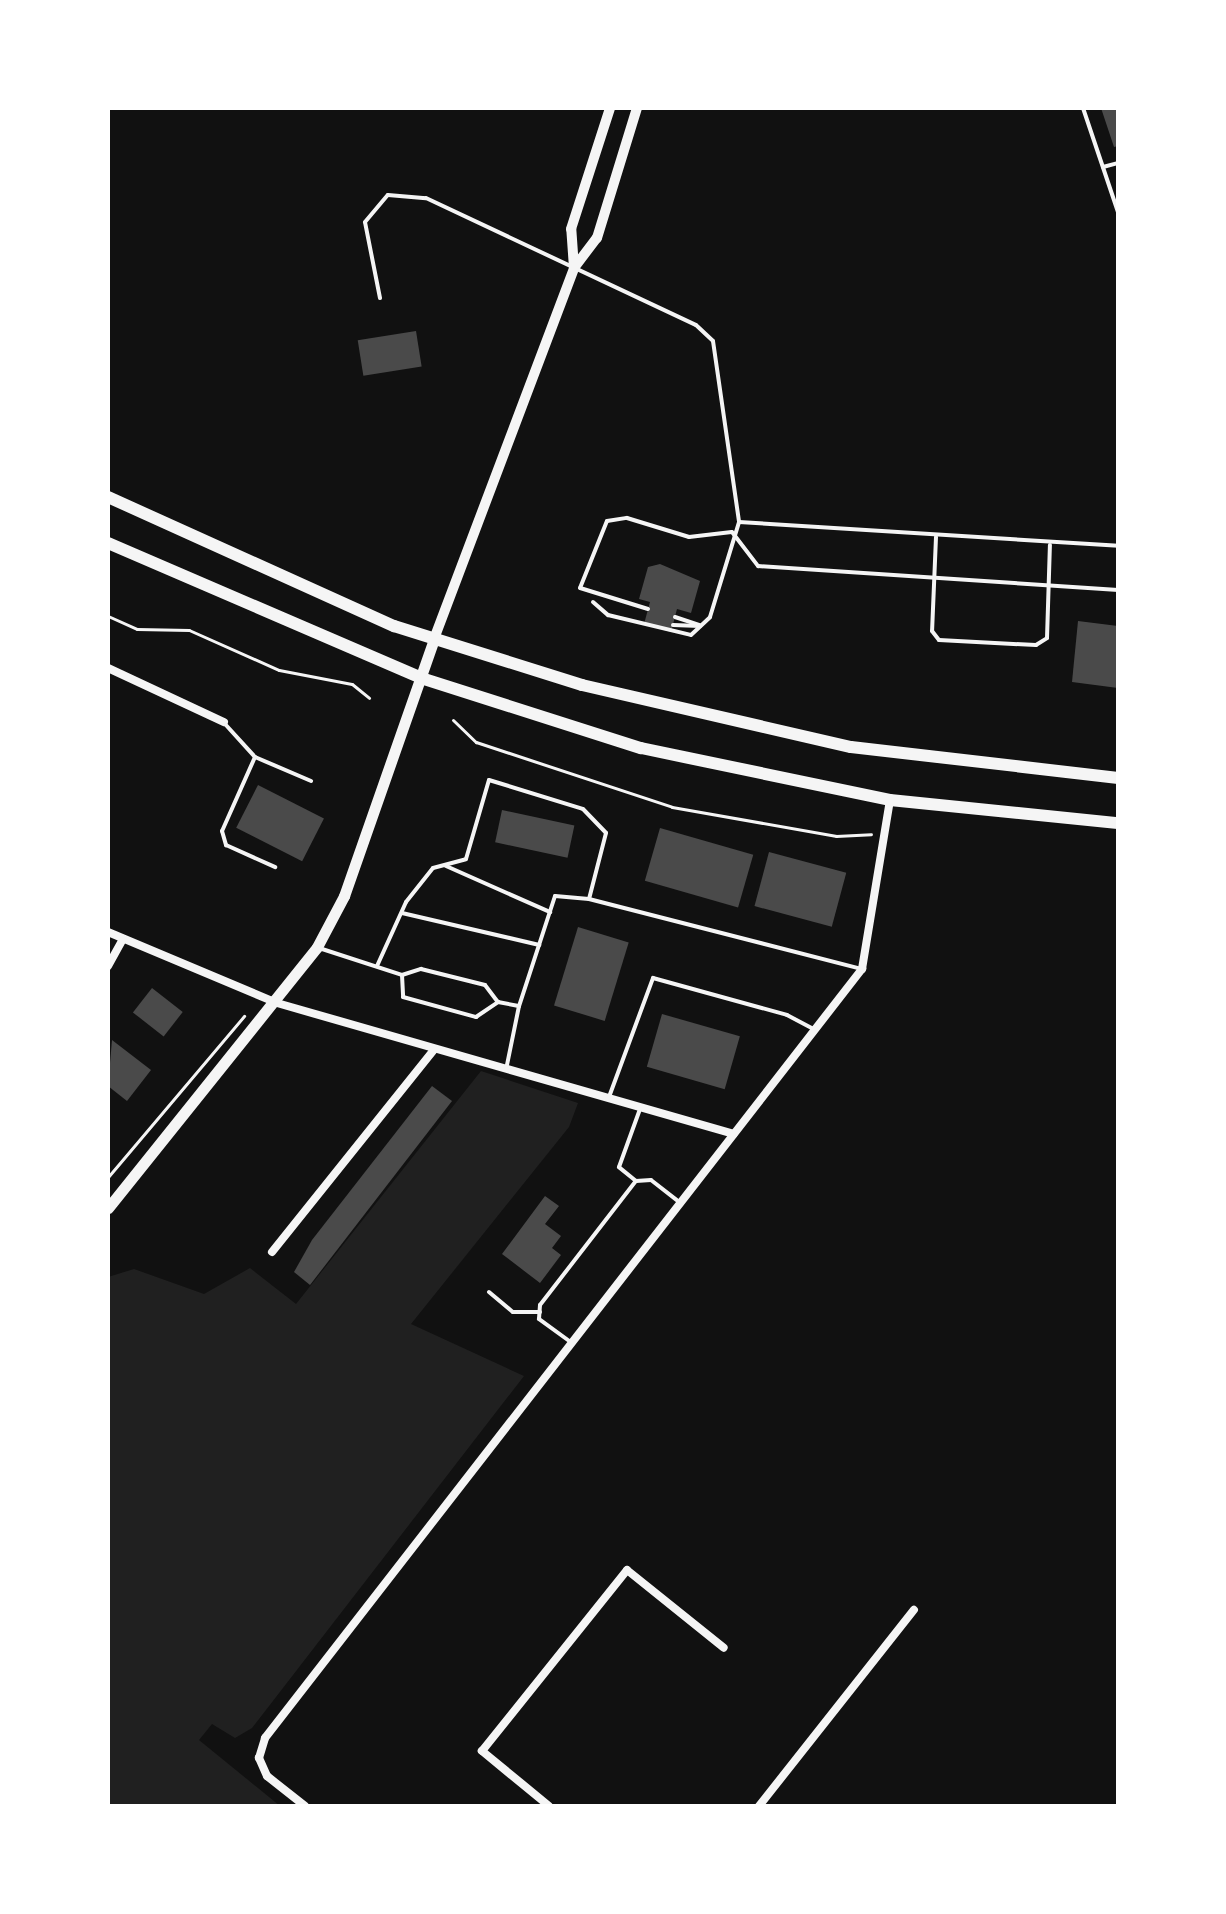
<!DOCTYPE html>
<style>
body{margin:0}
#map{position:relative;width:1226px;height:1914px;overflow:hidden;background:#111;font-family:Roboto,sans-serif}
div>[style]{position:absolute}
.green>*{inset:0;background:#202020}
.building>*{inset:0;background:#4a4a4a;transform-origin:0 0}
.path>*{height:3px;margin:-1.5px;padding:0 1.5px;transform-origin:1.5px;border-radius:1.5px;background:#f5f5f5}
.service>*{height:4px;margin:-2px;padding:0 2px;transform-origin:2px;border-radius:2px;background:#f5f5f5}
.minor>*{height:8px;margin:-4px;padding:0 4px;transform-origin:4px;border-radius:4px;background:#f5f5f5}
.tertiary>*{height:10px;margin:-5px;padding:0 5px;transform-origin:5px;border-radius:5px;background:#f5f5f5}
.secondary>*{height:11px;margin:-5.5px;padding:0 5.5px;transform-origin:5.5px;border-radius:5.5px;background:#f5f5f5}
.primary>*{height:12px;margin:-6px;padding:0 6px;transform-origin:6px;border-radius:6px;background:#f5f5f5}
span{translate:-50% -50%;white-space:nowrap;text-align:center;line-height:1.15;-webkit-text-stroke:6px #fff;paint-order:stroke}
.frame{position:absolute;inset:0;border:110px solid #fff;pointer-events:none}
</style>
<div id="map">
<div class="green">
<div style="clip-path:polygon(481px 1071px,578px 1103px,569px 1127px,411px 1324px,524px 1376px,252px 1728px,235px 1738px,212px 1724px,199px 1740px,280px 1806px,108px 1806px,108px 1277px,134px 1269px,204px 1294px,250px 1268px,296px 1304px)"></div>
</div>
<div class="building">
<div style="clip-path:polygon(1101px 108px,1118px 108px,1118px 146px,1114px 147px)"></div>
<div style="left:416px;top:331px;width:36px;height:59px;rotate:81deg"></div>
<div style="clip-path:polygon(660px 564px,700px 581px,691px 613px,677px 609px,671px 632px,644px 624px,650px 602px,639px 599px,648px 567px)"></div>
<div style="clip-path:polygon(1078px 621px,1118px 626px,1118px 688px,1072px 682px)"></div>
<div style="left:258px;top:785px;width:74px;height:48px;rotate:27deg"></div>
<div style="left:502px;top:810px;width:74px;height:33px;rotate:12deg"></div>
<div style="left:660px;top:828px;width:97px;height:55px;rotate:16deg"></div>
<div style="left:769px;top:852px;width:80px;height:56px;rotate:15deg"></div>
<div style="left:578px;top:927px;width:53px;height:82px;rotate:17deg"></div>
<div style="left:152px;top:988px;width:39px;height:31px;rotate:38deg"></div>
<div style="left:662px;top:1014px;width:81px;height:55px;rotate:16deg"></div>
<div style="clip-path:polygon(112px 1040px,151px 1070px,127px 1101px,108px 1086px)"></div>
<div style="clip-path:polygon(432px 1086px,452px 1101px,310px 1285px,294px 1272px,312px 1240px)"></div>
<div style="clip-path:polygon(545px 1196px,559px 1206px,545px 1224px,561px 1236px,552px 1248px,561px 1255px,540px 1283px,502px 1254px)"></div>
</div>
<div class="path">
<div style="left:108px;top:616px;width:32px;rotate:24deg"></div>
<div style="left:137px;top:629px;width:52px;rotate:1.1deg"></div>
<div style="left:189px;top:630px;width:98px;rotate:24deg"></div>
<div style="left:279px;top:670px;width:74px;rotate:10.9deg"></div>
<div style="left:352px;top:684px;width:22px;rotate:39deg"></div>
<div style="left:453px;top:720px;width:32px;rotate:44deg"></div>
<div style="left:476px;top:742px;width:206px;rotate:18.3deg"></div>
<div style="left:672px;top:807px;width:167px;rotate:10deg"></div>
<div style="left:836px;top:836px;width:35px;rotate:-3deg"></div>
<div style="left:108px;top:1177px;width:211px;rotate:-49.8deg"></div>
</div>
<div class="service">
<div style="left:1083px;top:108px;width:110px;rotate:71.4deg"></div>
<div style="left:1103px;top:167px;width:16px;rotate:-15deg"></div>
<div style="left:380px;top:298px;width:77px;rotate:-101.2deg"></div>
<div style="left:365px;top:222px;width:35px;rotate:-50deg"></div>
<div style="left:388px;top:195px;width:38px;rotate:5deg"></div>
<div style="left:426px;top:198px;width:298px;rotate:25.2deg"></div>
<div style="left:696px;top:325px;width:23px;rotate:43deg"></div>
<div style="left:713px;top:341px;width:183px;rotate:81.8deg"></div>
<div style="left:739px;top:522px;width:380px;rotate:3.6deg"></div>
<div style="left:732px;top:532px;width:43px;rotate:52.6deg"></div>
<div style="left:758px;top:566px;width:361px;rotate:3.8deg"></div>
<div style="left:936px;top:537px;width:94px;rotate:92.4deg"></div>
<div style="left:932px;top:631px;width:11px;rotate:52deg"></div>
<div style="left:939px;top:640px;width:97px;rotate:3deg"></div>
<div style="left:1036px;top:645px;width:13px;rotate:-32deg"></div>
<div style="left:1047px;top:638px;width:93px;rotate:-88.2deg"></div>
<div style="left:593px;top:602px;width:20px;rotate:41deg"></div>
<div style="left:608px;top:615px;width:85px;rotate:13.5deg"></div>
<div style="left:691px;top:635px;width:26px;rotate:-43deg"></div>
<div style="left:710px;top:617px;width:99px;rotate:-73deg"></div>
<div style="left:648px;top:609px;width:71px;rotate:-162.8deg"></div>
<div style="left:580px;top:588px;width:72px;rotate:-68.1deg"></div>
<div style="left:607px;top:521px;width:20px;rotate:-9deg"></div>
<div style="left:627px;top:518px;width:65px;rotate:17deg"></div>
<div style="left:689px;top:537px;width:43px;rotate:-6.6deg"></div>
<div style="left:675px;top:617px;width:26px;rotate:18deg"></div>
<div style="left:673px;top:625px;width:27px;rotate:2deg"></div>
<div style="left:225px;top:724px;width:45px;rotate:47.7deg"></div>
<div style="left:255px;top:757px;width:81px;rotate:114deg"></div>
<div style="left:222px;top:831px;width:15px;rotate:74deg"></div>
<div style="left:226px;top:845px;width:54px;rotate:24.2deg"></div>
<div style="left:255px;top:757px;width:61px;rotate:23.2deg"></div>
<div style="left:446px;top:866px;width:114px;rotate:23.9deg"></div>
<div style="left:589px;top:899px;width:282px;rotate:14.4deg"></div>
<div style="left:402px;top:913px;width:141px;rotate:13.1deg"></div>
<div style="left:319px;top:948px;width:87px;rotate:18deg"></div>
<div style="left:402px;top:975px;width:22px;rotate:87deg"></div>
<div style="left:403px;top:997px;width:76px;rotate:15.3deg"></div>
<div style="left:476px;top:1017px;width:27px;rotate:-34deg"></div>
<div style="left:498px;top:1002px;width:21px;rotate:11deg"></div>
<div style="left:519px;top:1006px;width:65px;rotate:101.5deg"></div>
<div style="left:377px;top:966px;width:70px;rotate:-65.6deg"></div>
<div style="left:406px;top:902px;width:43px;rotate:-51.5deg"></div>
<div style="left:433px;top:868px;width:34px;rotate:-15deg"></div>
<div style="left:466px;top:859px;width:82px;rotate:-73.8deg"></div>
<div style="left:489px;top:780px;width:98px;rotate:17.1deg"></div>
<div style="left:583px;top:809px;width:33px;rotate:46deg"></div>
<div style="left:606px;top:833px;width:68px;rotate:104.4deg"></div>
<div style="left:589px;top:899px;width:34px;rotate:-175deg"></div>
<div style="left:555px;top:896px;width:116px;rotate:108.1deg"></div>
<div style="left:402px;top:975px;width:20px;rotate:-18deg"></div>
<div style="left:421px;top:969px;width:66px;rotate:14deg"></div>
<div style="left:485px;top:985px;width:21px;rotate:53deg"></div>
<div style="left:609px;top:1097px;width:127px;rotate:-69.7deg"></div>
<div style="left:653px;top:978px;width:139px;rotate:15.4deg"></div>
<div style="left:787px;top:1015px;width:30px;rotate:28deg"></div>
<div style="left:636px;top:1181px;width:22px;rotate:-141deg"></div>
<div style="left:619px;top:1167px;width:62px;rotate:-70.1deg"></div>
<div style="left:489px;top:1292px;width:31px;rotate:40deg"></div>
<div style="left:513px;top:1312px;width:27px"></div>
<div style="left:572px;top:1343px;width:41px;rotate:-144deg"></div>
<div style="left:539px;top:1319px;width:14px;rotate:-86deg"></div>
<div style="left:540px;top:1305px;width:157px;rotate:-52.3deg"></div>
<div style="left:636px;top:1181px;width:15px;rotate:-4deg"></div>
<div style="left:651px;top:1180px;width:36px;rotate:38deg"></div>
</div>
<div class="minor">
<div style="left:108px;top:668px;width:128px;rotate:25deg"></div>
<div style="left:108px;top:932px;width:183px;rotate:22.8deg"></div>
<div style="left:277px;top:1003px;width:475px;rotate:16deg"></div>
<div style="left:108px;top:966px;width:31px;rotate:-61deg"></div>
<div style="left:272px;top:1252px;width:259px;rotate:-51.3deg"></div>
<div style="left:305px;top:1806px;width:48px;rotate:-141.7deg"></div>
<div style="left:267px;top:1776px;width:20px;rotate:-114deg"></div>
<div style="left:259px;top:1758px;width:21px;rotate:-73deg"></div>
<div style="left:265px;top:1738px;width:974px;rotate:-52.18deg"></div>
<div style="left:862px;top:969px;width:171px;rotate:-80.6deg"></div>
<div style="left:549px;top:1806px;width:87px;rotate:-140.6deg"></div>
<div style="left:482px;top:1751px;width:232px;rotate:-51.3deg"></div>
<div style="left:627px;top:1570px;width:124px;rotate:38.8deg"></div>
<div style="left:759px;top:1806px;width:250px;rotate:-51.7deg"></div>
</div>
<div class="tertiary">
<div style="left:574px;top:268px;width:39px;rotate:-94deg"></div>
<div style="left:571px;top:229px;width:127px;rotate:-72.1deg"></div>
<div style="left:434px;top:639px;width:397px;rotate:-69.3deg"></div>
<div style="left:574px;top:268px;width:38px;rotate:-53deg"></div>
<div style="left:597px;top:238px;width:136px;rotate:-72.9deg"></div>
</div>
<div class="secondary">
<div style="left:108px;top:1208px;width:334px;rotate:-51.3deg"></div>
<div style="left:317px;top:947px;width:58px;rotate:-62.1deg"></div>
<div style="left:344px;top:896px;width:272px;rotate:-70.7deg"></div>
</div>
<div class="primary">
<div style="left:108px;top:497px;width:314px;rotate:24.3deg"></div>
<div style="left:394px;top:626px;width:197px;rotate:17.4deg"></div>
<div style="left:582px;top:685px;width:276px;rotate:13deg"></div>
<div style="left:851px;top:747px;width:269px;rotate:6.6deg"></div>
<div style="left:108px;top:543px;width:341px;rotate:23.3deg"></div>
<div style="left:421px;top:678px;width:231px;rotate:17.7deg"></div>
<div style="left:641px;top:748px;width:254px;rotate:11.8deg"></div>
<div style="left:890px;top:800px;width:229px;rotate:5.8deg"></div>
</div>
<div class="frame"></div>
</div>
